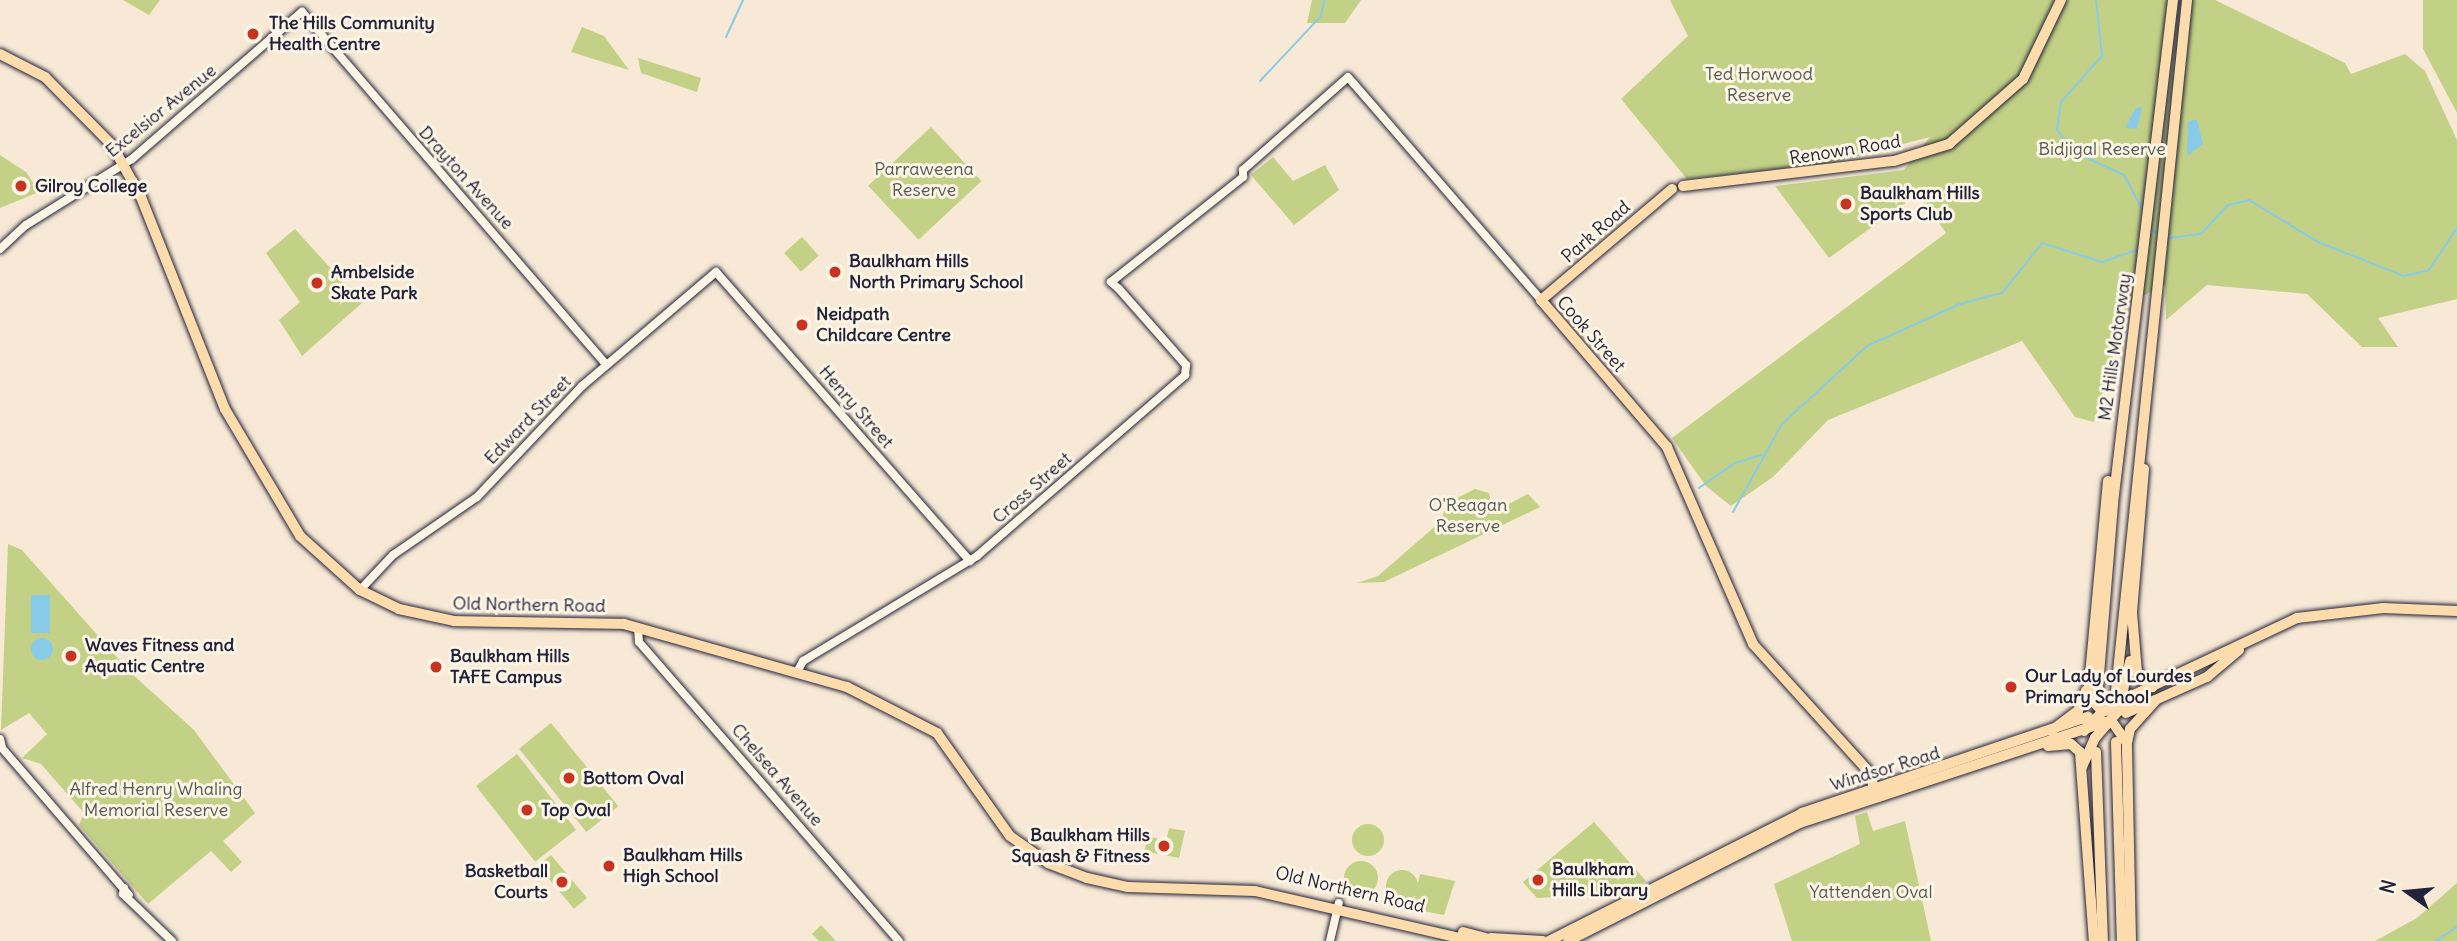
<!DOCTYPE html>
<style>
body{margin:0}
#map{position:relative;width:2457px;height:941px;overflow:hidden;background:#f7e9d5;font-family:Delius,sans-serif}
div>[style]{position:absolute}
.green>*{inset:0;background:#c2d185;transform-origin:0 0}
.round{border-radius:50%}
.water>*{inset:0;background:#87cbe8;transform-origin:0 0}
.stream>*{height:2px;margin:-1px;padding:0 1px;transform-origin:1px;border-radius:1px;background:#87cbe8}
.roads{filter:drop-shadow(0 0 2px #22223b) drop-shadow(0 0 2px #22223b)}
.minor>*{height:8px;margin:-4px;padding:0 4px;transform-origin:4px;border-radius:4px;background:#fcf5e5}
.major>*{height:10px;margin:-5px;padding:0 5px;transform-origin:5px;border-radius:5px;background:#fcdcac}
.highway>*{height:10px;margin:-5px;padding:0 5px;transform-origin:5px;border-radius:5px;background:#fcdcac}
.dots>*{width:19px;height:19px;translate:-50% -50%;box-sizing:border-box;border:4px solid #fcf5e5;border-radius:50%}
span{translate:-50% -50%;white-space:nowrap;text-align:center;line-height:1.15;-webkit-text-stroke:6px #fcf5e5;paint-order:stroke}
.poi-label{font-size:18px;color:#22223b;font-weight:700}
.left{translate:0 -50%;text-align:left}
.right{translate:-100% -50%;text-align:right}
.park-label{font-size:18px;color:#525751}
.street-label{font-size:18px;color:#22223b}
.north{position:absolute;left:2373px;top:857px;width:70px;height:70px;-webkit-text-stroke:5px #fcf5e5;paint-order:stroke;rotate:285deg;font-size:19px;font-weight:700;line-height:28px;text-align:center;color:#22223b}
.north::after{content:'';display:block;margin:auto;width:24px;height:32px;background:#22223b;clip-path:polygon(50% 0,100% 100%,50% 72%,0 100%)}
</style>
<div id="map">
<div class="green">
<div style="clip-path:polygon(123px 0,160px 0,149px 15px)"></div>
<div style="clip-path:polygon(1312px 0,1361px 0,1345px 23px,1307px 23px)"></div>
<div style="clip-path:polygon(1670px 0,2215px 0,2345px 63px,2351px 74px,2405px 54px,2425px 71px,2457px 140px,2457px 299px,2378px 318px,2398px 347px,2362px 347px,2307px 294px,2207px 285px,2166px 320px,2165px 285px,2128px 303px,2094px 422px,2075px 417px,2022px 341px,1828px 420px,1773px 477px,1731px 506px,1706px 486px,1672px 438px,1946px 233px,1918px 194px,1829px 258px,1775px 186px,1904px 170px,1930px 137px,1831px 163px,1687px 179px,1621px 99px,1688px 36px)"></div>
<div style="clip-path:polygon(2423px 0,2457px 0,2457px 113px,2423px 49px)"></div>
<div style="clip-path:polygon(582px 27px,604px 36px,629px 70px,571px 52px)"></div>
<div style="clip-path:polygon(638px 58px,701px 78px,697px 92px,641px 73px)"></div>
<div style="left:931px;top:127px;width:74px;height:86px;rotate:47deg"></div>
<div style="clip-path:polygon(0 155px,26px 172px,39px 192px,0 208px)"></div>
<div style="clip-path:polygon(1273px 157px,1293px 181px,1325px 165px,1339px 190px,1294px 225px,1251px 175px)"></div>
<div style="clip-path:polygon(295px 229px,362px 303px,302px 356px,279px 320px,300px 302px,266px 253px)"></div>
<div style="left:802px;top:237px;width:25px;height:24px;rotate:48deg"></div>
<div style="clip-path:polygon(1475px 489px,1489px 493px,1493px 512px,1528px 494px,1540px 507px,1384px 582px,1357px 583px,1378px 576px,1439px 523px,1449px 502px)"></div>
<div style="clip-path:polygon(8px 544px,22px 550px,131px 673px,194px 730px,255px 813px,223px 841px,242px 862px,231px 872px,211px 851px,148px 904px,79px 825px,84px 813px,41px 764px,22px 758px,47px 734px,29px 713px,1px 730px)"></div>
<div style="left:551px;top:723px;width:107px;height:41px;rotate:51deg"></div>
<div style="left:517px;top:754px;width:96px;height:52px;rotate:52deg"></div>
<div style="clip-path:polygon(1867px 812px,1873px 831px,1905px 821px,1931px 941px,1792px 941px,1774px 884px,1860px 844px,1855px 816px)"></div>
<div style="clip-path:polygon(1594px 822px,1646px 881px,1625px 893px,1537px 898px,1523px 882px)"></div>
<div class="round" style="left:1352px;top:824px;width:32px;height:32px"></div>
<div style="clip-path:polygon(1169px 828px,1185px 831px,1179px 858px,1144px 851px,1149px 836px,1166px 841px)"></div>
<div style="left:551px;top:855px;width:56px;height:17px;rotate:50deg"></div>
<div class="round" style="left:1344px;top:861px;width:34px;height:34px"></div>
<div class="round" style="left:1386px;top:870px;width:32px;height:32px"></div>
<div style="clip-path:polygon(1420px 874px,1455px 881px,1444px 915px,1412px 909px)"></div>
<div style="clip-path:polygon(2457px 883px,2457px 941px,2375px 941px,2417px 918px)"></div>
<div style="clip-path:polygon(821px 925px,836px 941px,819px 941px,812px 934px)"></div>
</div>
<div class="water">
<div style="clip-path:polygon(2142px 107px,2137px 129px,2125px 128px,2136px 108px)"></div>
<div style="clip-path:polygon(2197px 120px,2203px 144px,2187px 156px,2188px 121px)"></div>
<div style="left:31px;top:595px;width:19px;height:38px"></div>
<div class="round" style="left:31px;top:638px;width:22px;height:22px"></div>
</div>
<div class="stream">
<div style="left:2096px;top:0;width:56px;rotate:83.9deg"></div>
<div style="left:2102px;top:56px;width:62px;rotate:131.7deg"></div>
<div style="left:2061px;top:102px;width:28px;rotate:98deg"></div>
<div style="left:2057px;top:130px;width:28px;rotate:52deg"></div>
<div style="left:2074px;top:152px;width:55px;rotate:24.7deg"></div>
<div style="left:2124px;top:175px;width:40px;rotate:62deg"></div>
<div style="left:726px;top:37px;width:41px;rotate:-65.3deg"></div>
<div style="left:1260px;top:81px;width:88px;rotate:-46.8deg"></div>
<div style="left:1320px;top:17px;width:18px;rotate:-74deg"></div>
<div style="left:2150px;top:228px;width:11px;rotate:38deg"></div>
<div style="left:2168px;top:238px;width:33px;rotate:-7deg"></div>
<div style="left:2201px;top:234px;width:40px;rotate:-47deg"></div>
<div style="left:2228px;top:205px;width:22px;rotate:-13deg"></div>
<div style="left:2249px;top:200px;width:81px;rotate:31.3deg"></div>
<div style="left:2318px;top:242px;width:92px;rotate:21.6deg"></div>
<div style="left:2404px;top:276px;width:26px;rotate:-13deg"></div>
<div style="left:2429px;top:270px;width:50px;rotate:-56.3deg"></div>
<div style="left:1699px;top:488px;width:44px;rotate:-34.8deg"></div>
<div style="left:1735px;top:463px;width:28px;rotate:-17deg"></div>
<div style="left:1733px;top:512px;width:101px;rotate:-60.9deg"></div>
<div style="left:1782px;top:424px;width:115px;rotate:-42.5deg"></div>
<div style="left:1867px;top:346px;width:102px;rotate:-24.3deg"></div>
<div style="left:1960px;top:304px;width:43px;rotate:-14.7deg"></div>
<div style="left:2002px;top:293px;width:64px;rotate:-51.3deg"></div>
<div style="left:2042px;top:243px;width:63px;rotate:17.6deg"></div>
<div style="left:2102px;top:262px;width:37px;rotate:-19deg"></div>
<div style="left:2436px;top:941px;width:25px;rotate:-34deg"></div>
</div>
<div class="roads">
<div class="minor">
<div style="left:1354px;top:84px;width:286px;rotate:49.1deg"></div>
<div style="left:1243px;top:170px;width:140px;rotate:-41.5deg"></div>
<div style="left:1348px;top:77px;width:9px;rotate:49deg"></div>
<div style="left:0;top:249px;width:35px;rotate:-43deg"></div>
<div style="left:26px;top:225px;width:125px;rotate:-31.9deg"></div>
<div style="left:132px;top:159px;width:225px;rotate:-40.9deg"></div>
<div style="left:302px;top:12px;width:465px;rotate:49.2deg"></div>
<div style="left:1119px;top:289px;width:11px;rotate:-139deg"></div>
<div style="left:1111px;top:282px;width:169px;rotate:-38.5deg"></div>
<div style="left:1243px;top:177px;width:7px;rotate:-90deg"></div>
<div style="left:360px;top:590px;width:48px;rotate:-46.7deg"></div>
<div style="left:393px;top:555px;width:102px;rotate:-34.6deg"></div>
<div style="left:477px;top:497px;width:153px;rotate:-46.6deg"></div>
<div style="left:582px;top:386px;width:176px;rotate:-40.4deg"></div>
<div style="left:716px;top:272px;width:385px;rotate:48.7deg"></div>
<div style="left:638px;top:628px;width:14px;rotate:86deg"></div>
<div style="left:639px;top:642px;width:396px;rotate:49deg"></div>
<div style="left:797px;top:672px;width:13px;rotate:-61deg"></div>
<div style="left:803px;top:661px;width:203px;rotate:-31.1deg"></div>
<div style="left:977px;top:556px;width:276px;rotate:-41deg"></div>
<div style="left:1185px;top:375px;width:10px;rotate:-84deg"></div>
<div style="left:1186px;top:365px;width:101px;rotate:-131.4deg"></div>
<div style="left:0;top:739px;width:9px;rotate:77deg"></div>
<div style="left:2px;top:748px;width:194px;rotate:49.2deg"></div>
<div style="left:124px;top:888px;width:6px;rotate:99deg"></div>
<div style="left:123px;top:894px;width:68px;rotate:43.8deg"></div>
<div style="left:1330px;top:941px;width:39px;rotate:-77deg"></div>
</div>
<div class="major">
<div style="left:0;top:54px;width:51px;rotate:27.1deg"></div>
<div style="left:45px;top:77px;width:95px;rotate:45.4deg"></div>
<div style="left:112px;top:145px;width:60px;rotate:60.9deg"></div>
<div style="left:141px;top:197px;width:228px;rotate:68.4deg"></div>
<div style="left:225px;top:409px;width:147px;rotate:59.4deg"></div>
<div style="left:300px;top:536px;width:81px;rotate:42deg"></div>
<div style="left:360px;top:590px;width:43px;rotate:26deg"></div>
<div style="left:399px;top:609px;width:56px;rotate:12.3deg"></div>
<div style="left:454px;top:621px;width:170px;rotate:1deg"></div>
<div style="left:624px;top:624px;width:232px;rotate:15.8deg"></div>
<div style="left:847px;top:687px;width:101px;rotate:27.1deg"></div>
<div style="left:937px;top:733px;width:126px;rotate:54.7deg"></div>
<div style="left:1010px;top:836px;width:47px;rotate:35.4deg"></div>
<div style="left:1048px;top:863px;width:42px;rotate:21deg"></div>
<div style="left:1087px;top:878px;width:42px;rotate:12.4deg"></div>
<div style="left:1128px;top:887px;width:127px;rotate:1.8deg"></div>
<div style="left:1255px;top:891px;width:224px;rotate:12.9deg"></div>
<div style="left:1683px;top:186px;width:212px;rotate:-6.8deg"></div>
<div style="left:1894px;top:161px;width:58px;rotate:-17.2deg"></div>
<div style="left:1949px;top:144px;width:98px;rotate:-41.3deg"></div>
<div style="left:2023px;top:79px;width:88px;rotate:-64.3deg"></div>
<div style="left:1672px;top:189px;width:172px;rotate:139.7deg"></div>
<div style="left:1541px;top:300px;width:194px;rotate:49.4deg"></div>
<div style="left:1667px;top:447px;width:215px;rotate:66.4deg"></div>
<div style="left:1753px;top:644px;width:171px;rotate:47.8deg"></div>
<div style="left:1868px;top:771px;width:28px;rotate:69deg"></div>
<div style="left:2127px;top:698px;width:188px;rotate:-25.2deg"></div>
<div style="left:2297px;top:618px;width:87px;rotate:-6.6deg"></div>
<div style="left:2383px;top:608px;width:74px;rotate:2.3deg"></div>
<div style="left:2126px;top:713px;width:89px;rotate:-24deg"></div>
<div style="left:2207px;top:677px;width:42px;rotate:-40.2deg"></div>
<div style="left:1463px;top:932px;width:34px;rotate:15deg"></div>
<div style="left:1491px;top:938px;width:52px;rotate:3.3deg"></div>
<div style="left:1549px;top:941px;width:284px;rotate:-26.8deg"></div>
<div style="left:1802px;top:813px;width:302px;rotate:-18.6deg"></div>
<div style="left:1568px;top:941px;width:260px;rotate:-27deg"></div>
<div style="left:1800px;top:823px;width:325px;rotate:-18.3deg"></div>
</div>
<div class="highway">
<div style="left:2144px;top:469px;width:144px;rotate:94.8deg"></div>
<div style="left:2132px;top:613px;width:60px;rotate:85.2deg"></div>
<div style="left:2137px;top:673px;width:21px;rotate:43deg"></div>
<div style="left:2108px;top:481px;width:216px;rotate:95.3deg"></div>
<div style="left:2088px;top:696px;width:21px;rotate:47deg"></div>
<div style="left:2102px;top:711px;width:30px;rotate:-2deg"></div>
<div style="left:2116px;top:691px;width:695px;rotate:-84.13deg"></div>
<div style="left:2097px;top:699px;width:197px;rotate:-85.3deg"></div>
<div style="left:2113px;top:503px;width:507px;rotate:-83.2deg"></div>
<div style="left:2083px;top:719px;width:30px;rotate:8deg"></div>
<div style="left:2113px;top:723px;width:24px;rotate:55deg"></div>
<div style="left:2051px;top:731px;width:34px;rotate:-37deg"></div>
<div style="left:2078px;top:711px;width:22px;rotate:-69deg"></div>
<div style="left:2084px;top:731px;width:57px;rotate:-46.4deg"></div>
<div style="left:2123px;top:690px;width:30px;rotate:-76deg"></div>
<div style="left:2116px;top:742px;width:199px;rotate:88.3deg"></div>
<div style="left:2048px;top:746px;width:23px;rotate:-5deg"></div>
<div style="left:2071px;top:744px;width:12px;rotate:42deg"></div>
<div style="left:2080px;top:752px;width:190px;rotate:85.8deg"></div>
<div style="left:2096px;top:752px;width:189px;rotate:87.9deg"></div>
<div style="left:2082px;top:767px;width:32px;rotate:-66deg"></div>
<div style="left:2095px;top:738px;width:57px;rotate:-49.3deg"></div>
<div style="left:2131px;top:941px;width:198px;rotate:-91.2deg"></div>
<div style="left:2127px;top:743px;width:14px;rotate:-78deg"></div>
<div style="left:2130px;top:729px;width:39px;rotate:-48deg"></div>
</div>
</div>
<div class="dots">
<div style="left:253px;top:34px;background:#c8321e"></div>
<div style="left:21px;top:186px;background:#c8321e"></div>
<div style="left:1846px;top:204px;background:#c8321e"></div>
<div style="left:835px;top:272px;background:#c8321e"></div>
<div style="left:317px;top:283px;background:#c8321e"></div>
<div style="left:802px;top:325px;background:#c8321e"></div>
<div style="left:71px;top:656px;background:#c8321e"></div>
<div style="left:436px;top:667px;background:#c8321e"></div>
<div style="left:2011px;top:687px;background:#c8321e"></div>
<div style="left:569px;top:778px;background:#c8321e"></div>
<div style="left:527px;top:810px;background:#c8321e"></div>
<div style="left:1164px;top:846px;background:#c8321e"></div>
<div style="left:609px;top:866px;background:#c8321e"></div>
<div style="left:1538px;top:880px;background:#c8321e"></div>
<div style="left:562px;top:882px;background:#c8321e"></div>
</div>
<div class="poi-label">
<span class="left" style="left:269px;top:34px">The Hills Community<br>Health Centre</span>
<span class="left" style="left:35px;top:186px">Gilroy College</span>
<span class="left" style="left:1860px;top:204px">Baulkham Hills<br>Sports Club</span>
<span class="left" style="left:849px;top:272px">Baulkham Hills<br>North Primary School</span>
<span class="left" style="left:331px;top:283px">Ambelside<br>Skate Park</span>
<span class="left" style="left:816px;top:325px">Neidpath<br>Childcare Centre</span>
<span class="left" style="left:85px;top:656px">Waves Fitness and<br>Aquatic Centre</span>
<span class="left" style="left:450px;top:667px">Baulkham Hills<br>TAFE Campus</span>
<span class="left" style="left:2025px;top:687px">Our Lady of Lourdes<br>Primary School</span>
<span class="left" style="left:583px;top:778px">Bottom Oval</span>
<span class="left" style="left:541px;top:810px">Top Oval</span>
<span class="right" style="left:1150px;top:846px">Baulkham Hills<br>Squash &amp; Fitness</span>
<span class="left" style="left:623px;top:866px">Baulkham Hills<br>High School</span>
<span class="left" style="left:1552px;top:880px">Baulkham<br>Hills Library</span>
<span class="right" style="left:548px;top:882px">Basketball<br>Courts</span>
</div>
<div class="park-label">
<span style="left:1759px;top:85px">Ted Horwood<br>Reserve</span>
<span style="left:2102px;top:149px">Bidjigal Reserve</span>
<span style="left:924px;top:180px">Parraweena<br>Reserve</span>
<span style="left:1468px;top:516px">O'Reagan<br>Reserve</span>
<span style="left:156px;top:800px">Alfred Henry Whaling<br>Memorial Reserve</span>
<span style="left:1871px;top:892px">Yattenden Oval</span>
</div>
<div class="street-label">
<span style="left:161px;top:111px;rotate:-39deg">Excelsior Avenue</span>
<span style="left:1845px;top:150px;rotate:-9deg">Renown Road</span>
<span style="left:466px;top:178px;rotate:48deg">Drayton Avenue</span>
<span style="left:1596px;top:232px;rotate:-41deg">Park Road</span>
<span style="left:1591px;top:334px;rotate:49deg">Cook Street</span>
<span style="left:2115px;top:347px;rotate:-82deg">M2 Hills Motorway</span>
<span style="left:856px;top:407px;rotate:49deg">Henry Street</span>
<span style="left:528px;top:420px;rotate:-46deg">Edward Street</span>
<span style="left:1032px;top:488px;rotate:-41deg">Cross Street</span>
<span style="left:529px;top:605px;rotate:1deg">Old Northern Road</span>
<span style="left:1885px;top:769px;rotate:-17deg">Windsor Road</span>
<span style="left:777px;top:775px;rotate:49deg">Chelsea Avenue</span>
<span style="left:1350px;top:890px;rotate:13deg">Old Northern Road</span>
</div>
<div class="north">N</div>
</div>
